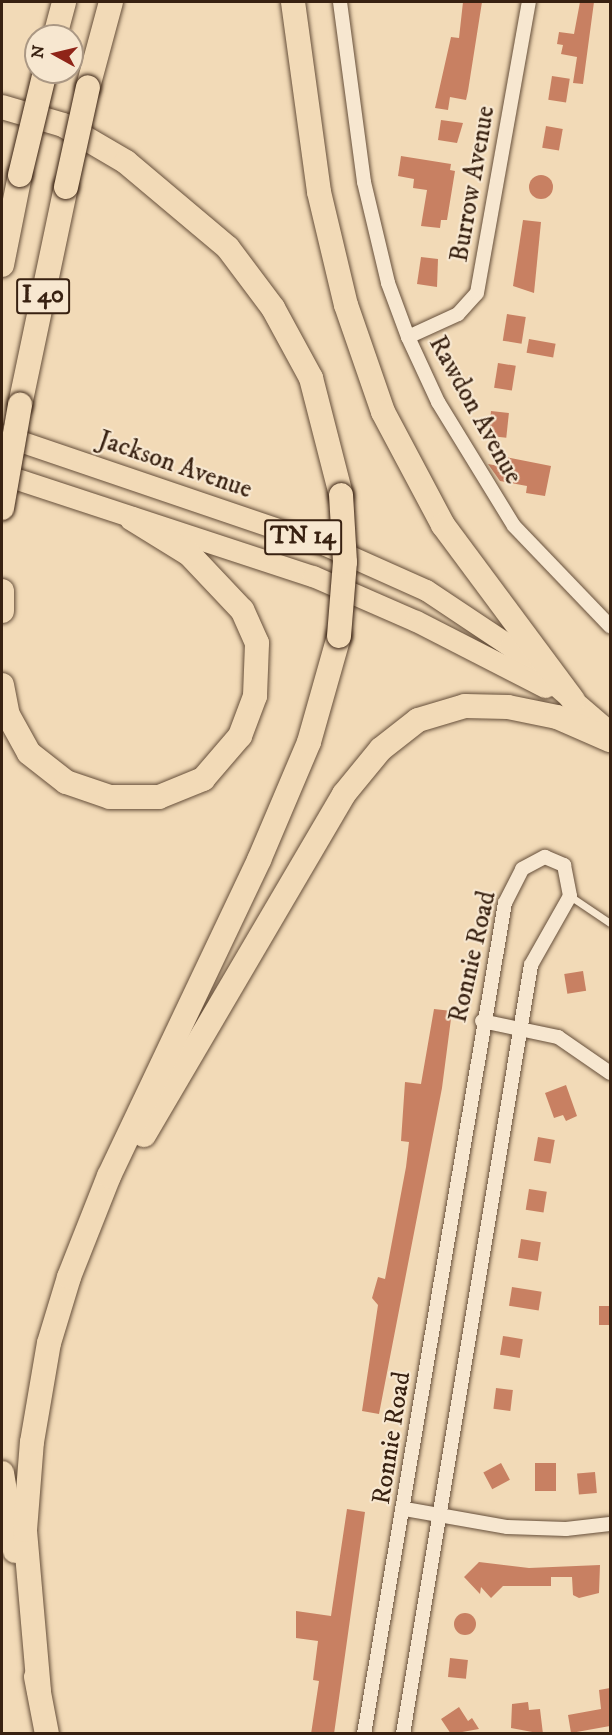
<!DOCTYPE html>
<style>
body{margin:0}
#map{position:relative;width:612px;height:1735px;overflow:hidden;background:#f2dab7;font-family:"IM FELL DW Pica",serif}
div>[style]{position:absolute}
.building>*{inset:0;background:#c88062;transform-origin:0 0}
.round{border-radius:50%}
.roads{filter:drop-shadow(0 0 2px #664f3a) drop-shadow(0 0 2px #664f3a)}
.lane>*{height:7px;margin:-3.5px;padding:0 3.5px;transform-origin:3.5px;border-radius:3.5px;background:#f7e7d0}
.street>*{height:14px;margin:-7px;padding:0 7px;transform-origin:7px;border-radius:7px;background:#f7e7d0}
.primary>*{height:21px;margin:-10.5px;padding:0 10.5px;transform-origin:10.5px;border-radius:10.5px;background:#f2dab7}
.highway>*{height:24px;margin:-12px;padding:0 12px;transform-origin:12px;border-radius:12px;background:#f2dab7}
.bridges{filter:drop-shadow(0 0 2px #382111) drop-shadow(0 0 2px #382111)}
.highway-bridge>*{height:24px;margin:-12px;padding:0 12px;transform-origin:12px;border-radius:12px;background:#f2dab7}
span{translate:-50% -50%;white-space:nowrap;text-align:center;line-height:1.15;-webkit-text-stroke:4.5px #f7e7d0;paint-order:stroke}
.shield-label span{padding:2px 4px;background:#f7e7d0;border:2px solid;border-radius:4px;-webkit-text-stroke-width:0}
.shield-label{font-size:24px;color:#382111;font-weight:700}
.street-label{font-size:26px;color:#382111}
.frame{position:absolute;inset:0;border:3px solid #382111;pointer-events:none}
.north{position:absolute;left:24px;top:24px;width:60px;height:60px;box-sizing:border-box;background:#f7e7d0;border:2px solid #ab9884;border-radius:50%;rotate:278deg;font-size:16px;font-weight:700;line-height:24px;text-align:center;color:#382111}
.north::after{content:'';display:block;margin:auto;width:21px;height:27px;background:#8f2418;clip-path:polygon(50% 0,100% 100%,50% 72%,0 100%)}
</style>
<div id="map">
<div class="building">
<div style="clip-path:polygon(463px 2px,482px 2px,468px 91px,466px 100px,450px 97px,448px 110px,435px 108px,451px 37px,459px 38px)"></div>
<div style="clip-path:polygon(580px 2px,594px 2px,583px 84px,573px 83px,577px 57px,561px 54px,563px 45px,557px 44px,559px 32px,574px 34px)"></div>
<div style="left:552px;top:76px;width:18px;height:24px;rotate:9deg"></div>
<div style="clip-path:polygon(441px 120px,463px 123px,457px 143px,438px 140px)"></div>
<div style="left:546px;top:126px;width:17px;height:22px;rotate:10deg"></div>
<div style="clip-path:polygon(401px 156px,451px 164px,450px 170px,455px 171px,447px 220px,441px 220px,440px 228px,421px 226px,427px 190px,413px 188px,414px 179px,398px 176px)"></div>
<div class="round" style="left:529px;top:175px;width:24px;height:24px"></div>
<div style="clip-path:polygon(523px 220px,541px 222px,534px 293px,513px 286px)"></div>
<div style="clip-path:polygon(421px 257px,438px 259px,437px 287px,417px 284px)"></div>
<div style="left:507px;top:314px;width:19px;height:27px;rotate:9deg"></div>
<div style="left:529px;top:339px;width:27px;height:14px;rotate:10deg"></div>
<div style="left:498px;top:363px;width:18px;height:25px;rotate:9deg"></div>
<div style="left:491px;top:411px;width:18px;height:25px;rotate:6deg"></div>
<div style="clip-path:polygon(506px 457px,551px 466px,545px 496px,526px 493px,527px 486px,500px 481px,488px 464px,504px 467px)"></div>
<div style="left:583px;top:971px;width:20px;height:19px;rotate:81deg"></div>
<div style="clip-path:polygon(434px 1009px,452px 1011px,442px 1088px,379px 1414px,362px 1411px,378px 1305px,372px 1298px,378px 1277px,385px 1279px,406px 1167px,409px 1142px,401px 1141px,405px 1082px,421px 1084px)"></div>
<div style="clip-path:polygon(566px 1085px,577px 1116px,566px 1121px,563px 1115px,554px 1118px,545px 1093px)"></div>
<div style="left:538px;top:1137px;width:17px;height:24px;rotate:10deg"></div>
<div style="left:529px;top:1189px;width:18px;height:21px;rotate:9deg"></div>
<div style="left:521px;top:1239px;width:20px;height:19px;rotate:9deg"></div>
<div style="left:512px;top:1287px;width:30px;height:19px;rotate:9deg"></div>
<div style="left:599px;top:1306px;width:11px;height:19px"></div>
<div style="left:503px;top:1336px;width:20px;height:19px;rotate:9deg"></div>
<div style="left:496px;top:1388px;width:17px;height:21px;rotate:7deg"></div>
<div style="left:501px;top:1463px;width:19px;height:20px;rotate:62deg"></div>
<div style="left:535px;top:1463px;width:21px;height:28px"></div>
<div style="left:595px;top:1472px;width:21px;height:18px;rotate:85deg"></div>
<div style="clip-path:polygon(347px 1509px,365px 1512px,334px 1734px,311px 1734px,319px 1681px,313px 1680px,318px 1641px,296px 1638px,296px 1611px,331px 1616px)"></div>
<div style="clip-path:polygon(479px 1562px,529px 1568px,600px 1565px,599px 1593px,579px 1598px,573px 1595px,572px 1577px,551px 1577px,551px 1586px,503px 1586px,491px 1598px,481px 1587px,480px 1594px,464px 1577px)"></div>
<div class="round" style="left:454px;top:1613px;width:22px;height:22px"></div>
<div style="left:450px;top:1658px;width:18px;height:19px;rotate:6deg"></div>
<div style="clip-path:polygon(610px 1688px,610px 1726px,571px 1733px,568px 1715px,601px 1709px,599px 1690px)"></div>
<div style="clip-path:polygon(528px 1702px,529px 1710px,540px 1709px,543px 1734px,511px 1728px,512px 1704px)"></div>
<div style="clip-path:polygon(459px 1707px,468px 1721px,472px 1718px,479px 1729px,451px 1734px,441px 1719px)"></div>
</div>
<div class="roads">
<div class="lane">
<div style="left:570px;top:896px;width:48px;rotate:34deg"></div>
</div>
<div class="street">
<div style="left:340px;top:2px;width:182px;rotate:82.4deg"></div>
<div style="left:364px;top:182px;width:104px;rotate:76.6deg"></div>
<div style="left:388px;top:283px;width:58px;rotate:69.7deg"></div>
<div style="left:408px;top:337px;width:72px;rotate:65.2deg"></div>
<div style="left:438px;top:402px;width:145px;rotate:58.5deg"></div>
<div style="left:514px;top:526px;width:139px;rotate:46.2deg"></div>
<div style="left:408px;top:337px;width:55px;rotate:-24.7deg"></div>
<div style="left:458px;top:314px;width:28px;rotate:-48deg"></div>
<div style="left:477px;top:293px;width:296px;rotate:-79.9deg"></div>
<div style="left:482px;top:1021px;width:78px;rotate:11.9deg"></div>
<div style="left:558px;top:1037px;width:63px;rotate:34.7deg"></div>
<div style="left:405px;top:1509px;width:104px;rotate:10deg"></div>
<div style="left:507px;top:1527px;width:59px;rotate:1.9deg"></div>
<div style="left:566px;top:1529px;width:44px;rotate:-6.5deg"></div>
<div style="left:364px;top:1734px;width:843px;rotate:-80.37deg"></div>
<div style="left:505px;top:903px;width:38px;rotate:-63deg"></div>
<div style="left:522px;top:869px;width:26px;rotate:-28deg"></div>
<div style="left:545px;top:857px;width:21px;rotate:23deg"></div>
<div style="left:564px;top:865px;width:32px;rotate:79deg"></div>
<div style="left:570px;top:896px;width:79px;rotate:119.5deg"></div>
<div style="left:531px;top:965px;width:780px;rotate:99.45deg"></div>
</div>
<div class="primary">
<div style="left:2px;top:435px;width:339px;rotate:18.8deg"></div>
<div style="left:323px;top:544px;width:113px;rotate:24.1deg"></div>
<div style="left:426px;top:590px;width:101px;rotate:33.7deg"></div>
<div style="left:510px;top:646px;width:132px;rotate:40.7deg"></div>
<div style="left:2px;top:474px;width:327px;rotate:18.2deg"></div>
<div style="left:313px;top:576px;width:112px;rotate:23.6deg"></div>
<div style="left:416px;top:621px;width:145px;rotate:27.1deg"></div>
</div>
<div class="highway">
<div style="left:293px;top:2px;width:192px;rotate:82.2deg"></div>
<div style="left:319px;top:192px;width:116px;rotate:76.6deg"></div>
<div style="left:346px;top:305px;width:113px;rotate:70.9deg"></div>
<div style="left:383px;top:412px;width:128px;rotate:62deg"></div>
<div style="left:443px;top:525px;width:218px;rotate:53.4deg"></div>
<div style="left:55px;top:36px;width:35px;rotate:-75deg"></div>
<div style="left:88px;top:87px;width:88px;rotate:-74.9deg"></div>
<div style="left:2px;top:107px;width:64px;rotate:16.4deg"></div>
<div style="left:63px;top:125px;width:73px;rotate:30.4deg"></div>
<div style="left:126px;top:162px;width:133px;rotate:40.1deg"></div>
<div style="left:228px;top:248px;width:75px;rotate:53.1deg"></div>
<div style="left:273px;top:308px;width:80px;rotate:61.5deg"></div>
<div style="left:311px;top:378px;width:121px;rotate:75.6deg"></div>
<div style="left:2px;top:265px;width:92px;rotate:-78.7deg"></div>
<div style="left:20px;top:405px;width:223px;rotate:-78.1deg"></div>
<div style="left:2px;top:591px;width:20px;rotate:90deg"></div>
<div style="left:2px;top:685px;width:31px;rotate:79deg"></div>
<div style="left:8px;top:715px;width:43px;rotate:61.1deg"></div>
<div style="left:29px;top:753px;width:47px;rotate:38.1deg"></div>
<div style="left:66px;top:782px;width:46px;rotate:18.8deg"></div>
<div style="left:110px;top:797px;width:49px"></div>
<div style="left:159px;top:797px;width:48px;rotate:-22.2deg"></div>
<div style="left:203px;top:779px;width:57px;rotate:-49.3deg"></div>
<div style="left:240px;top:736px;width:43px;rotate:-69.4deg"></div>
<div style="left:255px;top:696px;width:53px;rotate:-87.8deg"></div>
<div style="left:257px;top:643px;width:36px;rotate:-114deg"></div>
<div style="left:242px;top:610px;width:77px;rotate:-133.4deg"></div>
<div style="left:189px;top:554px;width:67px;rotate:-148.4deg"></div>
<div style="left:144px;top:1135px;width:395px;rotate:-59.6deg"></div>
<div style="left:344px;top:794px;width:58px;rotate:-50.6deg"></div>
<div style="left:381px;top:749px;width:47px;rotate:-38.1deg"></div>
<div style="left:418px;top:720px;width:49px;rotate:-16.6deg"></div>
<div style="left:465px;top:706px;width:43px;rotate:1.3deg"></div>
<div style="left:508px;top:707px;width:50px;rotate:11.5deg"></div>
<div style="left:557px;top:717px;width:58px;rotate:23.5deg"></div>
<div style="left:2px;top:1473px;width:79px;rotate:80.5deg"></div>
<div style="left:36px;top:1677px;width:58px;rotate:79.1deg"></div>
<div style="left:39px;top:1691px;width:162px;rotate:-95deg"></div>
<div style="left:25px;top:1530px;width:88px;rotate:-85.5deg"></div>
<div style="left:32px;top:1442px;width:100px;rotate:-80.3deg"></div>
<div style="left:49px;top:1343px;width:69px;rotate:-73.1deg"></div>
<div style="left:69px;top:1277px;width:109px;rotate:-68.4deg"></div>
<div style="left:109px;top:1176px;width:350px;rotate:-64.6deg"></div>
<div style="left:259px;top:860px;width:128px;rotate:-67deg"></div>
<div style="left:309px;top:742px;width:110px;rotate:-74.2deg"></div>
</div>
</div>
<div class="bridges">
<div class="highway-bridge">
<div style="left:20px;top:175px;width:106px;rotate:-76.4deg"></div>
<div style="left:66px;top:187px;width:102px;rotate:-77.6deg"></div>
<div style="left:2px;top:508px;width:105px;rotate:-80.1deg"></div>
<div style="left:339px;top:636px;width:74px;rotate:-85.4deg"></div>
<div style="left:345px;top:562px;width:67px;rotate:-93.4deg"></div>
</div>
</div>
<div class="shield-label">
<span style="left:43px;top:296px">I 40</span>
<span style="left:303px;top:537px">TN 14</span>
</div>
<div class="street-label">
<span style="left:473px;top:184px;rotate:-80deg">Burrow Avenue</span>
<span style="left:475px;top:410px;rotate:61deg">Rawdon Avenue</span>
<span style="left:175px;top:465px;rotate:19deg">Jackson Avenue</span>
<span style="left:473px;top:957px;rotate:-77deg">Ronnie Road</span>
<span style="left:392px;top:1438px;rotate:-81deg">Ronnie Road</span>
</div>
<div class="frame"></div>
<div class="north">N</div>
</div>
